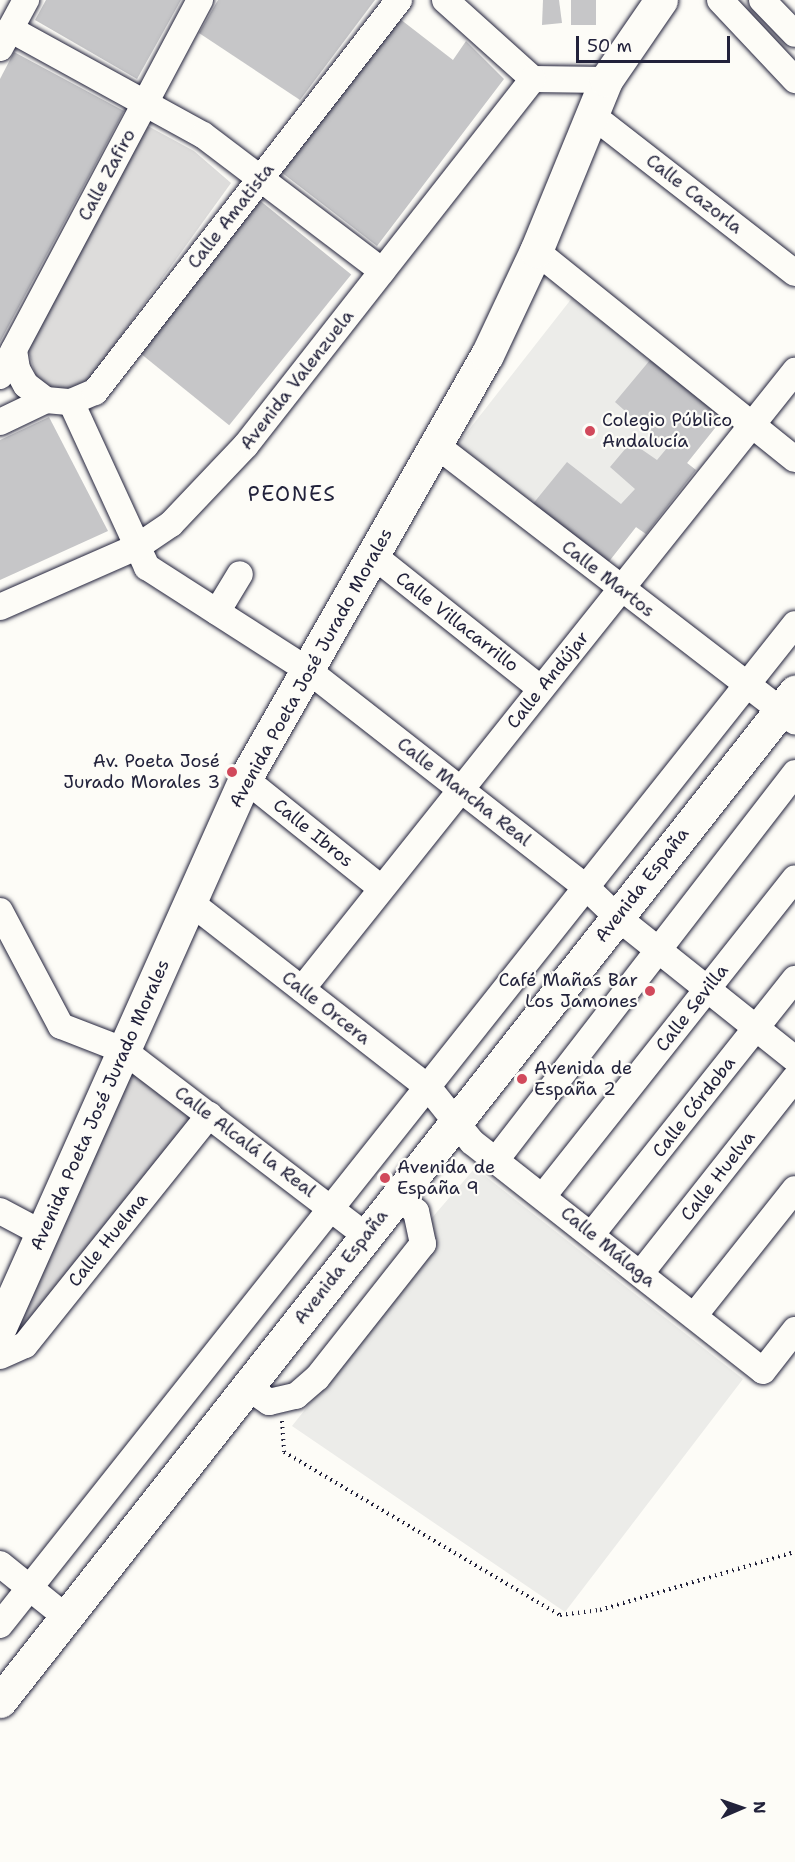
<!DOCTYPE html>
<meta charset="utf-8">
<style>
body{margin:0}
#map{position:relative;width:795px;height:1862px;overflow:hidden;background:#fdfcf7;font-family:"Shantell Sans",sans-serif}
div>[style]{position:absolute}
.built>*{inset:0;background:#ecece9}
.green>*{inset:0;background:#dddcdb}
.building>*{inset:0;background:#c6c6c8;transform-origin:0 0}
.path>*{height:4px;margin-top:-2px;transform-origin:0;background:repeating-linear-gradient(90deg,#22223b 0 1.5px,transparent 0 6px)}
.roads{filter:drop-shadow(0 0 2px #22223b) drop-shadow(0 0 2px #22223b)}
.minor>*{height:26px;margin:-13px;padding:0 13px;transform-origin:13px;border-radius:13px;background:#fdfcf7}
.major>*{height:33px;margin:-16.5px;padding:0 16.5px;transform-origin:16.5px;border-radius:16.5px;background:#fdfcf7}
.dots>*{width:16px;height:16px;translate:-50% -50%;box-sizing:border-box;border:3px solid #fdfcf7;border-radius:50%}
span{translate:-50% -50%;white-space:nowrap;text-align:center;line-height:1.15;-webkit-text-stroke:4.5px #fdfcf7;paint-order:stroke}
.street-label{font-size:18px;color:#22223b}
.poi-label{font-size:18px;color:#22223b}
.left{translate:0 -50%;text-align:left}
.right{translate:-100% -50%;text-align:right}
.quarter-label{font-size:21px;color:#22223b;letter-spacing:1.5px}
.north{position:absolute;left:711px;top:1778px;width:60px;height:60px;-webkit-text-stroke:4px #fdfcf7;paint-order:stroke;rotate:88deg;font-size:16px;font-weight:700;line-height:24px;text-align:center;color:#22223b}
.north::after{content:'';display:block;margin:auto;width:21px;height:27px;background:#22223b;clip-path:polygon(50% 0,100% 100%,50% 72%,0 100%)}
.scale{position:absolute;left:576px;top:36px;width:154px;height:27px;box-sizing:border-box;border:3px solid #22223b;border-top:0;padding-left:8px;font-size:18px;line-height:21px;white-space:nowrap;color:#22223b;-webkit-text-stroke:4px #fdfcf7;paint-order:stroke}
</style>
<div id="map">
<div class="built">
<div style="clip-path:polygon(572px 298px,723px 418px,687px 463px,696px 470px,646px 534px,636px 527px,607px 564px,457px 445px)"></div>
<div style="clip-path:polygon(475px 1168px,743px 1379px,565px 1612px,292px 1426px,429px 1254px,424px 1227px)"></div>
</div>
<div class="green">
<div style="clip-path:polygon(146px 125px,194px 151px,231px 183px,87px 383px,70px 390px,49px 387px,36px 377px,28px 349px)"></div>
<div style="clip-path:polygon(130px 1062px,200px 1117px,34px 1333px,18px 1328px)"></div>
</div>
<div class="building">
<div style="clip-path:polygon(46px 0,181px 0,137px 79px,35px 20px)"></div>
<div style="clip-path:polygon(218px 0,375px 0,300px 100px,199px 33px)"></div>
<div style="clip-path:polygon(543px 0,559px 0,562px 23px,542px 25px)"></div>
<div style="left:571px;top:0;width:25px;height:25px"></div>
<div style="clip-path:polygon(400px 19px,453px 60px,466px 41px,504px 79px,377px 246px,281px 172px)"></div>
<div style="clip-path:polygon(14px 52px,124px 111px,0 342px,0 79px)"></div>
<div style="left:258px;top:199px;width:120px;height:194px;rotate:39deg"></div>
<div style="clip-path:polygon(650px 360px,723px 418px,687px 463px,696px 470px,646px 534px,636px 527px,607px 564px,532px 505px,567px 462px,621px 504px,635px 489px,610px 467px,631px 442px,657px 460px,667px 448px,615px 402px)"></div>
<div style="clip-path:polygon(49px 417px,108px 531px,0 580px,0 440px)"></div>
</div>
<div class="path">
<div style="left:282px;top:1421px;width:31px;rotate:86deg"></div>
<div style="left:284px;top:1452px;width:321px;rotate:30.6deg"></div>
<div style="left:560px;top:1615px;width:40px;rotate:-7.1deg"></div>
<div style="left:600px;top:1610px;width:203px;rotate:-16.6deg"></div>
</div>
<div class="roads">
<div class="minor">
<div style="left:445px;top:0;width:118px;rotate:41.9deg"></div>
<div style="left:533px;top:79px;width:73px;rotate:0.8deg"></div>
<div style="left:720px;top:0;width:110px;rotate:46.8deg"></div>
<div style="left:762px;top:0;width:47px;rotate:45.9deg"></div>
<div style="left:10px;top:29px;width:220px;rotate:28.8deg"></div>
<div style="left:203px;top:135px;width:225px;rotate:37.2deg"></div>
<div style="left:0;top:48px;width:55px;rotate:-61.6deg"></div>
<div style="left:592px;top:115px;width:257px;rotate:37.9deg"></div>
<div style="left:536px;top:251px;width:332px;rotate:38.8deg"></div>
<div style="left:14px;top:350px;width:19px;rotate:81deg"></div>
<div style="left:17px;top:369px;width:18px;rotate:61deg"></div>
<div style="left:26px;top:385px;width:25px;rotate:37deg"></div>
<div style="left:0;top:376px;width:426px;rotate:-62deg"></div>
<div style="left:71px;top:402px;width:182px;rotate:65.3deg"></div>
<div style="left:147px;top:567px;width:193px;rotate:32.7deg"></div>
<div style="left:309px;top:671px;width:353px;rotate:38deg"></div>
<div style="left:587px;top:888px;width:42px;rotate:44deg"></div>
<div style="left:617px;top:917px;width:228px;rotate:38.6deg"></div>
<div style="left:0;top:422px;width:51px;rotate:-25.6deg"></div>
<div style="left:46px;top:400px;width:25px;rotate:5deg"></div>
<div style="left:71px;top:402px;width:26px;rotate:-23deg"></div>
<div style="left:95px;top:392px;width:496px;rotate:-52.2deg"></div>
<div style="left:436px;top:445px;width:453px;rotate:37.6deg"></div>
<div style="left:374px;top:556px;width:213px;rotate:38.5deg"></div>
<div style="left:0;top:607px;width:150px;rotate:-23.7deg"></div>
<div style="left:137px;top:547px;width:41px;rotate:-34.1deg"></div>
<div style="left:171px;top:524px;width:109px;rotate:-46.5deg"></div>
<div style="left:246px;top:445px;width:465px;rotate:-51.9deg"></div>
<div style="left:217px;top:612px;width:44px;rotate:-58.8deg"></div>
<div style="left:245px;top:779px;width:174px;rotate:38.7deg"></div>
<div style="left:190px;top:902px;width:301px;rotate:37.9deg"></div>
<div style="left:428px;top:1087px;width:70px;rotate:51.3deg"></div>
<div style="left:472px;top:1142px;width:370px;rotate:38.2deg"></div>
<div style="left:763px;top:1371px;width:52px;rotate:-52deg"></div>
<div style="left:0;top:911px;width:130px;rotate:62.1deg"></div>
<div style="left:61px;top:1026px;width:66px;rotate:21.2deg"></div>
<div style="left:123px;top:1050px;width:306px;rotate:37.4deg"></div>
<div style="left:302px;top:989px;width:791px;rotate:-51.42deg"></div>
<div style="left:496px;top:1160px;width:489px;rotate:-52.3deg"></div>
<div style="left:544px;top:1195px;width:404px;rotate:-51.6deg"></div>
<div style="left:0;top:1211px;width:49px;rotate:28.1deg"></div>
<div style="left:592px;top:1234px;width:326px;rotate:-51.5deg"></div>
<div style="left:641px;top:1273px;width:248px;rotate:-51.7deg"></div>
<div style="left:694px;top:1316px;width:162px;rotate:-51.5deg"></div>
<div style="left:0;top:1356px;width:27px;rotate:-24deg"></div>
<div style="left:25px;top:1345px;width:295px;rotate:-51.3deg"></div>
<div style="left:247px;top:1387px;width:27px;rotate:34deg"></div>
<div style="left:269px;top:1402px;width:28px;rotate:-13deg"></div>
<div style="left:296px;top:1396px;width:28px;rotate:-41deg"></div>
<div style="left:317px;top:1378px;width:171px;rotate:-51.7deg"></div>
<div style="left:423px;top:1244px;width:33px;rotate:-102deg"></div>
<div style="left:416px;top:1212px;width:25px;rotate:-137deg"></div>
<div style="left:0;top:1564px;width:85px;rotate:38.8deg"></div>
<div style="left:0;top:1625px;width:1278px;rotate:-51.54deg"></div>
</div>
<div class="major">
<div style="left:0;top:1327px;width:600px;rotate:-65.91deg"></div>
<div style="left:245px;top:779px;width:488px;rotate:-60.3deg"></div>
<div style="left:487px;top:355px;width:115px;rotate:-64.8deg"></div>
<div style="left:536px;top:251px;width:185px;rotate:-67.7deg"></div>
<div style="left:606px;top:80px;width:97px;rotate:-55.5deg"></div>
<div style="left:0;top:1701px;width:1285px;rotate:-51.77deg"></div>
</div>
</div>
<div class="dots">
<div style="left:590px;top:431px;background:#d1495b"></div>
<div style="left:232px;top:772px;background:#d1495b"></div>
<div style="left:650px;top:991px;background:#d1495b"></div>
<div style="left:522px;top:1079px;background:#d1495b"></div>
<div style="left:385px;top:1178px;background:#d1495b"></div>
</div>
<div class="street-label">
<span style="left:107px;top:175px;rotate:-62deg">Calle Zafiro</span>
<span style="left:694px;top:194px;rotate:38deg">Calle Cazorla</span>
<span style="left:231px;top:216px;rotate:-52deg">Calle Amatista</span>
<span style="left:297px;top:380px;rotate:-52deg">Avenida Valenzuela</span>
<span style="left:608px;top:579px;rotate:38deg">Calle Martos</span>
<span style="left:457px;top:622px;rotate:38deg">Calle Villacarrillo</span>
<span style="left:311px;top:668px;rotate:-61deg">Avenida Poeta José Jurado Morales</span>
<span style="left:548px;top:680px;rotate:-51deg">Calle Andújar</span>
<span style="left:464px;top:792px;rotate:38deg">Calle Mancha Real</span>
<span style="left:313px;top:833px;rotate:39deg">Calle Ibros</span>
<span style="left:642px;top:885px;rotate:-52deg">Avenida España</span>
<span style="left:326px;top:1008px;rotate:38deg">Calle Orcera</span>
<span style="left:692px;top:1008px;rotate:-52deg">Calle Sevilla</span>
<span style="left:100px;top:1105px;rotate:-66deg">Avenida Poeta José Jurado Morales</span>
<span style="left:694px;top:1107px;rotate:-52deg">Calle Córdoba</span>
<span style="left:245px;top:1142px;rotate:37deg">Calle Alcalá la Real</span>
<span style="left:718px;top:1176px;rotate:-52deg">Calle Huelva</span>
<span style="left:108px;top:1240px;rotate:-51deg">Calle Huelma</span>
<span style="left:608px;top:1247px;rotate:39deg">Calle Málaga</span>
<span style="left:341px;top:1267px;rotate:-52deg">Avenida España</span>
</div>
<div class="poi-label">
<span class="left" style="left:602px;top:431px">Colegio Público<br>Andalucía</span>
<span class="right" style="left:220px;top:772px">Av. Poeta José<br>Jurado Morales 3</span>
<span class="right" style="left:638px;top:991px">Café Mañas Bar<br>Los Jamones</span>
<span class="left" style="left:534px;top:1079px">Avenida de<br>España 2</span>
<span class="left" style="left:397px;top:1178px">Avenida de<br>España 9</span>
</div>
<div class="quarter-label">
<span style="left:292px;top:494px">PEONES</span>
</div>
<div class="north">N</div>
<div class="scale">50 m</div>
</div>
